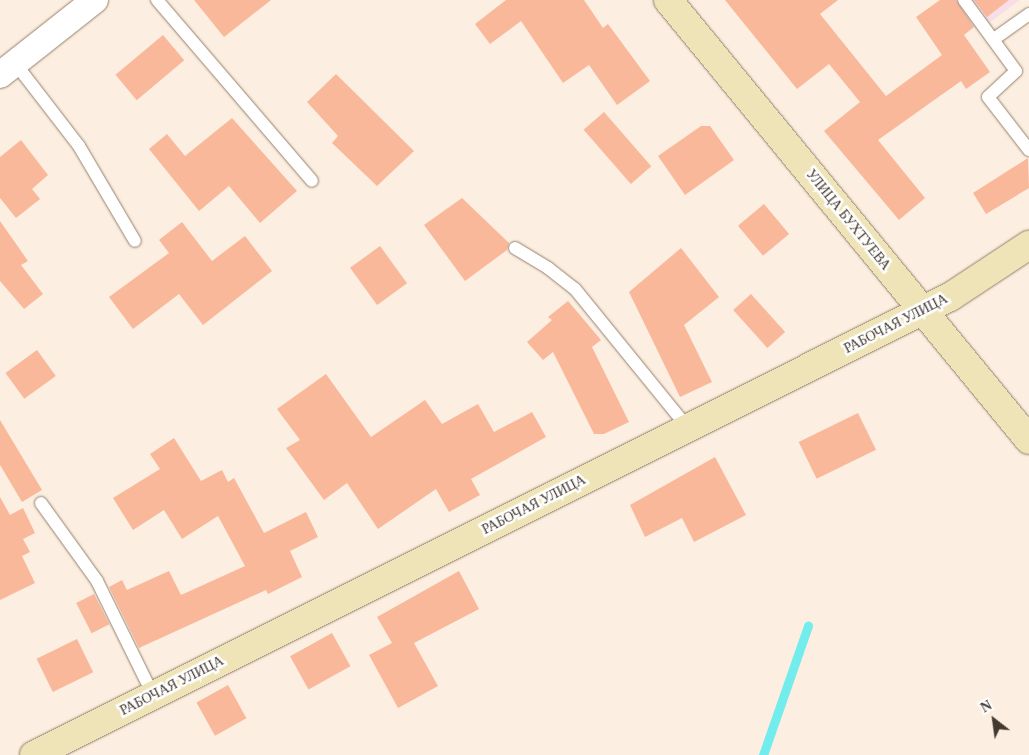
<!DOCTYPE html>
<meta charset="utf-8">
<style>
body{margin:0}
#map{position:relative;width:1029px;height:755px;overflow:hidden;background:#fceee0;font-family:Georgia,serif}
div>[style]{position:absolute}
.industrial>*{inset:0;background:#f8dfe7}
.stream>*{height:9px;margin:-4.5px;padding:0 4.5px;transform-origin:4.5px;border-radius:4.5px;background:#72ecec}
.building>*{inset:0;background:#fab89b;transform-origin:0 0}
.roads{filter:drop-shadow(0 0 1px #95806c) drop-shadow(0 0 1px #95806c)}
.lane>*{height:12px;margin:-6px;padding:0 6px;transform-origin:6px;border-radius:6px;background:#fff}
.street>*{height:26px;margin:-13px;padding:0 13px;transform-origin:13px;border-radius:13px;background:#fff}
.secondary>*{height:28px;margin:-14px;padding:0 14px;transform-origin:14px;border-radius:14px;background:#efe4b7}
span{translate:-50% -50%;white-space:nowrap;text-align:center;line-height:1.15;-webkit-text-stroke:5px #fff;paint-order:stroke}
.street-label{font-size:14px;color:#433931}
.north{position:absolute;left:969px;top:695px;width:50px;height:50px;-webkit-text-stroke:4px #fff;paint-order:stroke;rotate:330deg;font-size:14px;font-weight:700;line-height:20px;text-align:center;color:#433931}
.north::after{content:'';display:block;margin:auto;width:18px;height:22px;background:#433931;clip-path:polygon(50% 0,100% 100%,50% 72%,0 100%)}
</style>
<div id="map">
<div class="industrial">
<div style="clip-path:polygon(952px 0,1020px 0,978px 31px)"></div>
</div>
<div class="stream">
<div style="left:763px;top:755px;width:137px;rotate:-70.8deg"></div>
</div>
<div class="building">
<div style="clip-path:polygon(194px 0,271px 0,224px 37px)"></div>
<div style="clip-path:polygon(506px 0,584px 0,603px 28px,608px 24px,650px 81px,617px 105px,589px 65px,563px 83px,521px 21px,490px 44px,475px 24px)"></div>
<div style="clip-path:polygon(725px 0,838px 0,820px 14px,886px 96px,942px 55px,916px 17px,940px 0,956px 0,974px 27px,964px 35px,990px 72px,966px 89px,961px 81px,878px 140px,925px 198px,899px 220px,824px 131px,860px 102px,829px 64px,797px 89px)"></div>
<div style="clip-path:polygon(974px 0,1009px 0,987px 17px)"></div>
<div style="left:163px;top:35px;width:33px;height:62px;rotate:50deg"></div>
<div style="clip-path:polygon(336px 74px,414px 151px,377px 186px,332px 143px,338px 136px,307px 102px)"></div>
<div style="left:604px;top:112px;width:72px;height:27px;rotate:49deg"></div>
<div style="clip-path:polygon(232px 118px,297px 191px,260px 223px,229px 186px,199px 211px,149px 149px,167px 134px,185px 156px)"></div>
<div style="clip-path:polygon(701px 126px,710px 126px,734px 160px,685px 195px,658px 156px)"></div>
<div style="clip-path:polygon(21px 140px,48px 175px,32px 189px,40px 199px,16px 218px,0 198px,0 157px)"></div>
<div style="clip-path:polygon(1028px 158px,1029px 188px,986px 214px,973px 193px)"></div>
<div style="clip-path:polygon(462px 198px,509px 243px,507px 250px,465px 281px,424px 225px)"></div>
<div style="left:764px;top:204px;width:39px;height:34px;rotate:50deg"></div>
<div style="clip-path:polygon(0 221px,28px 261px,21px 265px,43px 294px,24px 309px,0 281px)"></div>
<div style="clip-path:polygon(182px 222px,212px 261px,245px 236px,272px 271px,203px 325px,179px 294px,133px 329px,109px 297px,169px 253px,159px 240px)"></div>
<div style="left:380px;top:246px;width:46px;height:37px;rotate:54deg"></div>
<div style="clip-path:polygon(681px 248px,719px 297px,684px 325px,712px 382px,680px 397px,629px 292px)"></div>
<div style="left:751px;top:294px;width:51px;height:24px;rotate:48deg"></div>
<div style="clip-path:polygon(568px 301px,601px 340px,592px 347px,629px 422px,604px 434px,594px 434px,553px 352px,543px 360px,527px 342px,552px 320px,548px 317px)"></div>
<div style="left:37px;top:350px;width:32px;height:39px;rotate:54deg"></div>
<div style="clip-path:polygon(326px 374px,371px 437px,425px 400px,442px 424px,478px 404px,494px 432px,532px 412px,546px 437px,471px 479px,480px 495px,449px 512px,436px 489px,378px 529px,347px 483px,324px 500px,286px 448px,300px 440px,277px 409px)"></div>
<div style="left:858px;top:413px;width:41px;height:66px;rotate:64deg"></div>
<div style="clip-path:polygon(0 420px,42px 490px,22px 502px,0 465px)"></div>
<div style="clip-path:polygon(174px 438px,201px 481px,222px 470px,228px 482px,234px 478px,264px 533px,306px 512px,318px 537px,290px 551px,302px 577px,268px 594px,266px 590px,139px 648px,109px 587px,122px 580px,127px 590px,169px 571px,181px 595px,245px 566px,218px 516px,182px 539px,164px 510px,133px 530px,113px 498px,160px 469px,150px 454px)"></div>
<div style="clip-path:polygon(715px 457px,746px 515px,694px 542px,682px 518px,645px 537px,630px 505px)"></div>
<div style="clip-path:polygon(0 497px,10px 515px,23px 508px,35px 533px,23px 539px,30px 552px,22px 556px,35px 583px,0 600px)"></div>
<div style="clip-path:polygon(459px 571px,479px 609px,414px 643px,438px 686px,398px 708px,369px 655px,392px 643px,377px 617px)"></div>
<div style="left:94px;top:594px;width:34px;height:20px;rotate:63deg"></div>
<div style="left:332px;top:633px;width:38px;height:48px;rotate:61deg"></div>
<div style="left:77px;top:639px;width:37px;height:45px;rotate:64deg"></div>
<div style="left:228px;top:685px;width:38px;height:36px;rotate:61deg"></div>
</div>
<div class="roads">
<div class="lane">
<div style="left:157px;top:0;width:238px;rotate:49.4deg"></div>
<div style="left:964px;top:0;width:88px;rotate:53.8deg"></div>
<div style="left:1016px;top:71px;width:38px;rotate:137deg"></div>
<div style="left:988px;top:97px;width:67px;rotate:52.3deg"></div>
<div style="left:994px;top:39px;width:43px;rotate:-35.5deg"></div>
<div style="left:15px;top:63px;width:105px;rotate:52.4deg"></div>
<div style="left:79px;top:146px;width:110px;rotate:59.5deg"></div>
<div style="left:515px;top:248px;width:39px;rotate:31deg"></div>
<div style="left:548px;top:268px;width:34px;rotate:38deg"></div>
<div style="left:575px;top:289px;width:179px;rotate:50.9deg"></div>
<div style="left:41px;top:503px;width:96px;rotate:54.3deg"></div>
<div style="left:97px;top:581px;width:127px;rotate:63.8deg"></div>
</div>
<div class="street">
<div style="left:0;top:75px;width:121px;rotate:-38.3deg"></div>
</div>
<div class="secondary">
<div style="left:668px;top:0;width:569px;rotate:50.63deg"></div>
<div style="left:34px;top:755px;width:1024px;rotate:-26.57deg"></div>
<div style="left:950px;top:297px;width:95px;rotate:-33.4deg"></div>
</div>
</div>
<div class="street-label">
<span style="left:848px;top:220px;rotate:51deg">УЛИЦА БУХТУЕВА</span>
<span style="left:896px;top:324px;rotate:-27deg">РАБОЧАЯ УЛИЦА</span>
<span style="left:534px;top:505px;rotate:-27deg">РАБОЧАЯ УЛИЦА</span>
<span style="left:172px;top:686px;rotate:-27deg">РАБОЧАЯ УЛИЦА</span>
</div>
<div class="north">N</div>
</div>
